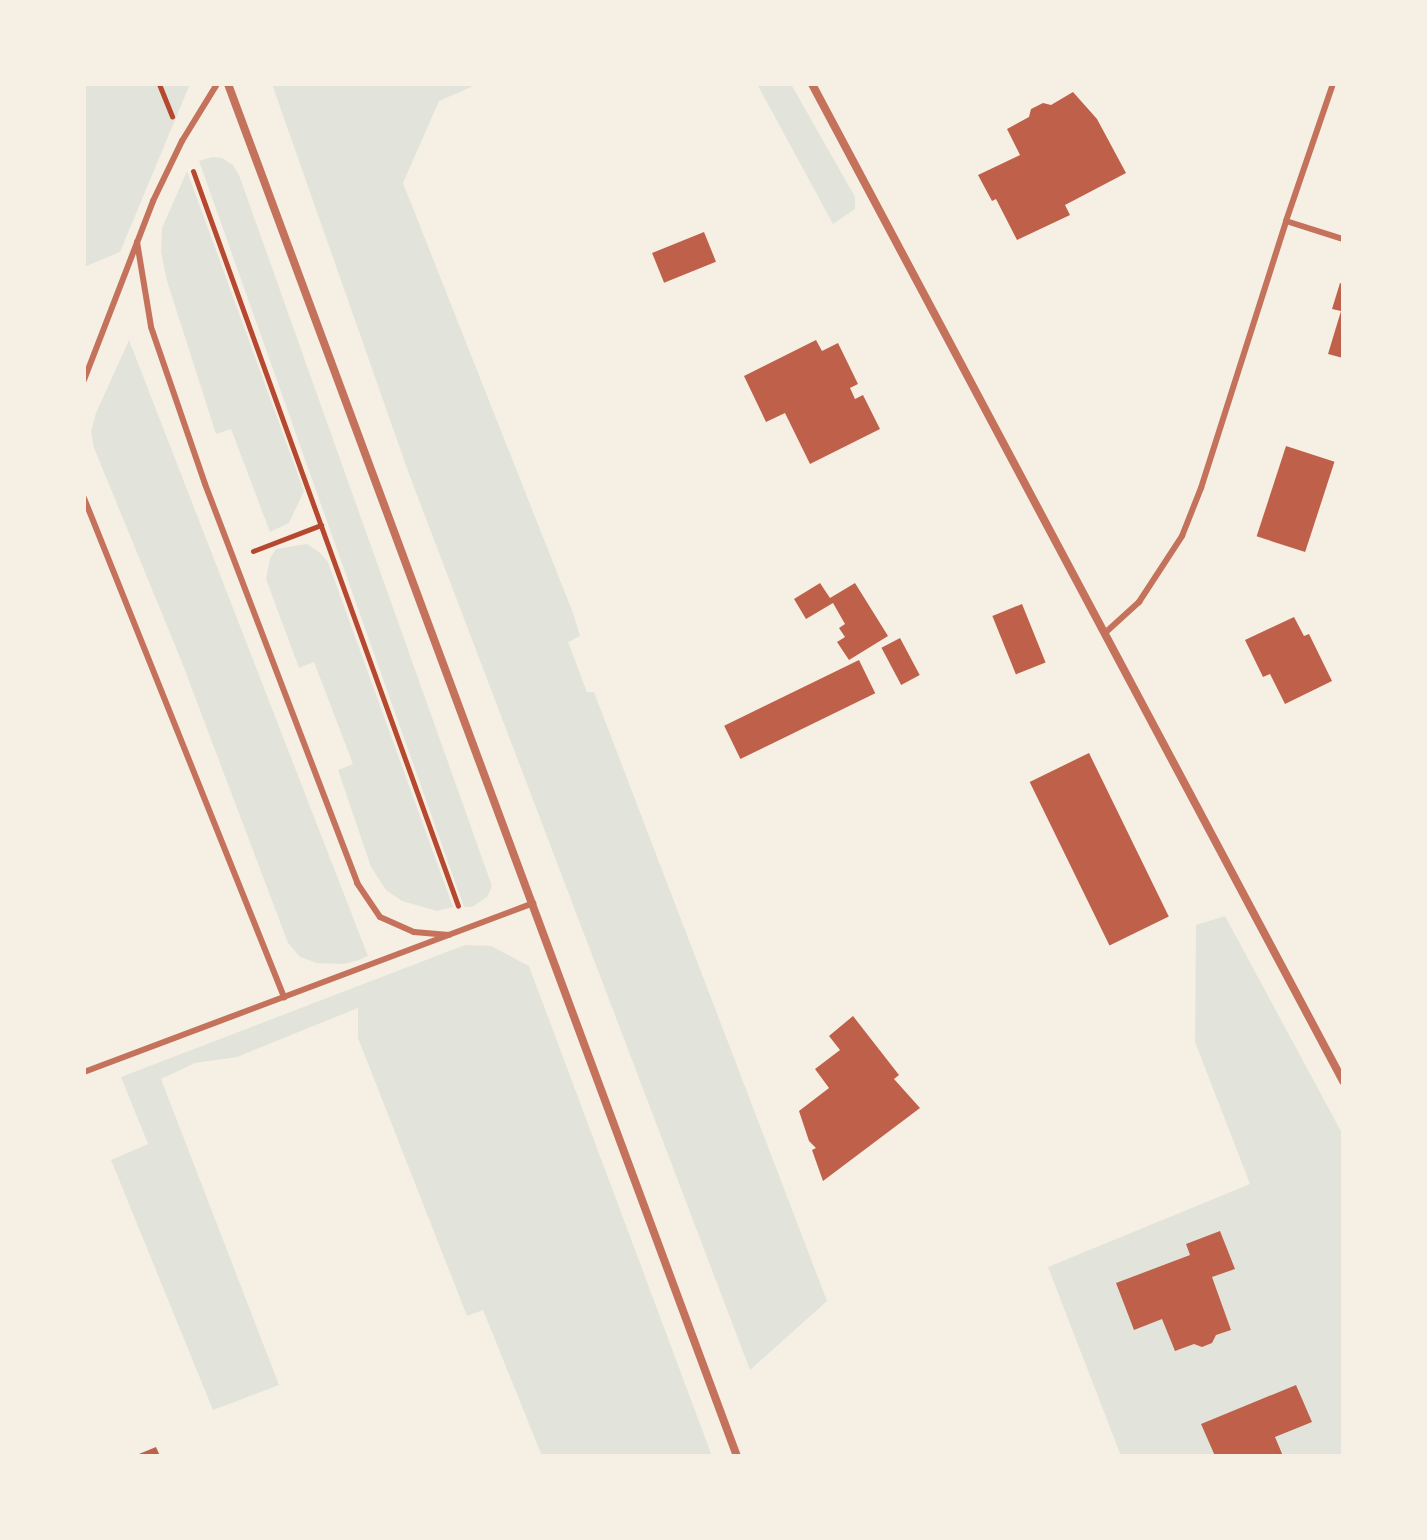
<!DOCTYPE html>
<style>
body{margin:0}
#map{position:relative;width:1427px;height:1540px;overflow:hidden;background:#f6efe4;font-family:"Archivo Narrow",sans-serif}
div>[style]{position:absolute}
.green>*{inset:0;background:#e2e4dc}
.building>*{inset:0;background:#bf614a;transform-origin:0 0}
.path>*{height:5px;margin:-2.5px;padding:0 2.5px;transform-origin:2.5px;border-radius:2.5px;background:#b5482f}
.service>*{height:6px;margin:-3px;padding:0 3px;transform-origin:3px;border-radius:3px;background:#c5725c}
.minor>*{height:8px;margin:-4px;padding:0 4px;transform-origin:4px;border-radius:4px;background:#c5725c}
span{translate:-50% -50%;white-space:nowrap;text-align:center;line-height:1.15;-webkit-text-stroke:7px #f6efe4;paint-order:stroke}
.frame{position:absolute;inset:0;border:86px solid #f6efe4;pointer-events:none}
</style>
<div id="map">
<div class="green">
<div style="clip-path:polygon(84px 84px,190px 84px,120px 252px,84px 267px)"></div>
<div style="clip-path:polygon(272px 84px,478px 84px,439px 101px,403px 183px,573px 613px,580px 636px,568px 642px,587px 692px,594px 692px,827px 1301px,750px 1370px,409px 474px)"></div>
<div style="clip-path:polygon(757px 84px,791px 84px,855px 197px,855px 209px,833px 224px)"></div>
<div style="clip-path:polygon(212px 157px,222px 158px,233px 165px,239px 175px,492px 886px,487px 897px,472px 907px,464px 907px,199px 161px)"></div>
<div style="clip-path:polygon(187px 171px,304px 491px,289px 523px,270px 532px,231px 429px,216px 434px,167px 281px,161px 252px,162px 228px)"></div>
<div style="clip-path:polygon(129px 340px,368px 956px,359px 960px,344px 964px,317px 963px,300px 957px,288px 943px,181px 660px,94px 448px,91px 432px,96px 413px)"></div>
<div style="clip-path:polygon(307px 544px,319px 552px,328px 562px,453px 907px,437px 911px,402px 901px,386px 890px,371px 867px,338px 770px,353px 764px,314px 662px,299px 668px,266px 579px,270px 558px,276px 549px)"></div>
<div style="clip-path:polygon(1225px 916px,1343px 1135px,1343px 1456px,1121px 1456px,1048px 1267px,1250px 1184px,1195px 1042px,1196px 925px)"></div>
<div style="clip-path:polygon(465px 945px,491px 946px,529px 966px,712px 1456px,542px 1456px,483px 1310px,467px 1316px,358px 1038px,358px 1008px,237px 1057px,195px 1063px,161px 1079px,279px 1385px,213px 1410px,111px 1160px,148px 1144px,121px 1077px)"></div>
</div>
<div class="building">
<div style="clip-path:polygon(1073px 92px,1097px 119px,1126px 173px,1065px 205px,1070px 215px,1017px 240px,996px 199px,992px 201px,978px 175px,1020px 155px,1007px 129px,1029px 117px,1031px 109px,1043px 103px,1051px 105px)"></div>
<div style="left:704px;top:232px;width:32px;height:56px;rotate:68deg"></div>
<div style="clip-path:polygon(1340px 283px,1343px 284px,1343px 358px,1328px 354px,1341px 311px,1332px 309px)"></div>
<div style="clip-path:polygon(816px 340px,822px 351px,838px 343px,858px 384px,850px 388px,855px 399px,863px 395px,880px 429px,810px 464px,785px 413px,766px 422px,744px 376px)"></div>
<div style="left:1286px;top:446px;width:51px;height:95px;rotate:18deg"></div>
<div style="clip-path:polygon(820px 583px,830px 598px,855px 583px,888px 636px,849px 660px,837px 642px,845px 637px,839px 628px,845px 624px,833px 603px,806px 619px,794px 599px)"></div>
<div style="left:1022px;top:604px;width:63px;height:32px;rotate:68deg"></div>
<div style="clip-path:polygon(1294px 617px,1304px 636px,1309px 634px,1332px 681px,1285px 704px,1270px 674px,1263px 677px,1245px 640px)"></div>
<div style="left:900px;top:638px;width:42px;height:21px;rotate:62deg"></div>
<div style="left:859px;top:660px;width:37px;height:150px;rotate:64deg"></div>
<div style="left:1089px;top:753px;width:182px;height:66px;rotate:64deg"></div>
<div style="clip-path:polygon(853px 1016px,899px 1075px,894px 1079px,920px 1108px,823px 1181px,812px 1150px,816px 1148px,809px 1141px,799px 1111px,829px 1088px,815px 1069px,840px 1050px,829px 1036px)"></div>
<div style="clip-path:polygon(1220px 1231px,1235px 1269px,1212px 1277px,1231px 1330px,1216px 1335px,1212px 1343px,1202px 1347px,1194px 1344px,1175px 1351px,1162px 1319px,1134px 1330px,1116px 1283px,1190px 1255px,1186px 1244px)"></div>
<div style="clip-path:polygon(1296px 1385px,1312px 1422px,1275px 1437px,1283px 1456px,1215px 1456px,1201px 1424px)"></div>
<div style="clip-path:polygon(156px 1447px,160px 1456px,134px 1456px)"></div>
</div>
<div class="path">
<div style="left:159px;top:84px;width:35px;rotate:68deg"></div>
<div style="left:193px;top:171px;width:781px;rotate:70.17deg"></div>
<div style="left:253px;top:551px;width:73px;rotate:-20.9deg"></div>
</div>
<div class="service">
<div style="left:1286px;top:221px;width:145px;rotate:-71.1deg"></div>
<div style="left:137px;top:242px;width:86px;rotate:80.6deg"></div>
<div style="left:151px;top:327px;width:166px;rotate:71deg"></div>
<div style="left:205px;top:484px;width:427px;rotate:69.1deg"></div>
<div style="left:357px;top:883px;width:41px;rotate:55.9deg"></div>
<div style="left:380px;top:917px;width:37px;rotate:24deg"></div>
<div style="left:414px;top:932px;width:35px;rotate:5deg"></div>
<div style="left:84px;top:380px;width:192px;rotate:-68.9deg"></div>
<div style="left:153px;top:201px;width:67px;rotate:-64.2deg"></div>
<div style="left:182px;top:141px;width:67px;rotate:-58.4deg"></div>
<div style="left:84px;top:498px;width:538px;rotate:68.16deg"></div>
<div style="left:1106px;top:632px;width:45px;rotate:-42.3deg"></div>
<div style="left:1139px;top:602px;width:79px;rotate:-56.9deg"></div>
<div style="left:1182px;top:536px;width:52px;rotate:-68.4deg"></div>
<div style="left:1201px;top:488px;width:280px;rotate:-72.3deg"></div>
<div style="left:1286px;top:221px;width:60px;rotate:17.5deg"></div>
<div style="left:84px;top:1072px;width:480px;rotate:-20.6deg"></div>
</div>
<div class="minor">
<div style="left:228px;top:84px;width:1463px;rotate:69.65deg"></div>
<div style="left:812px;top:84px;width:1130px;rotate:61.96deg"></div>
</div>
<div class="frame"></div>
</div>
